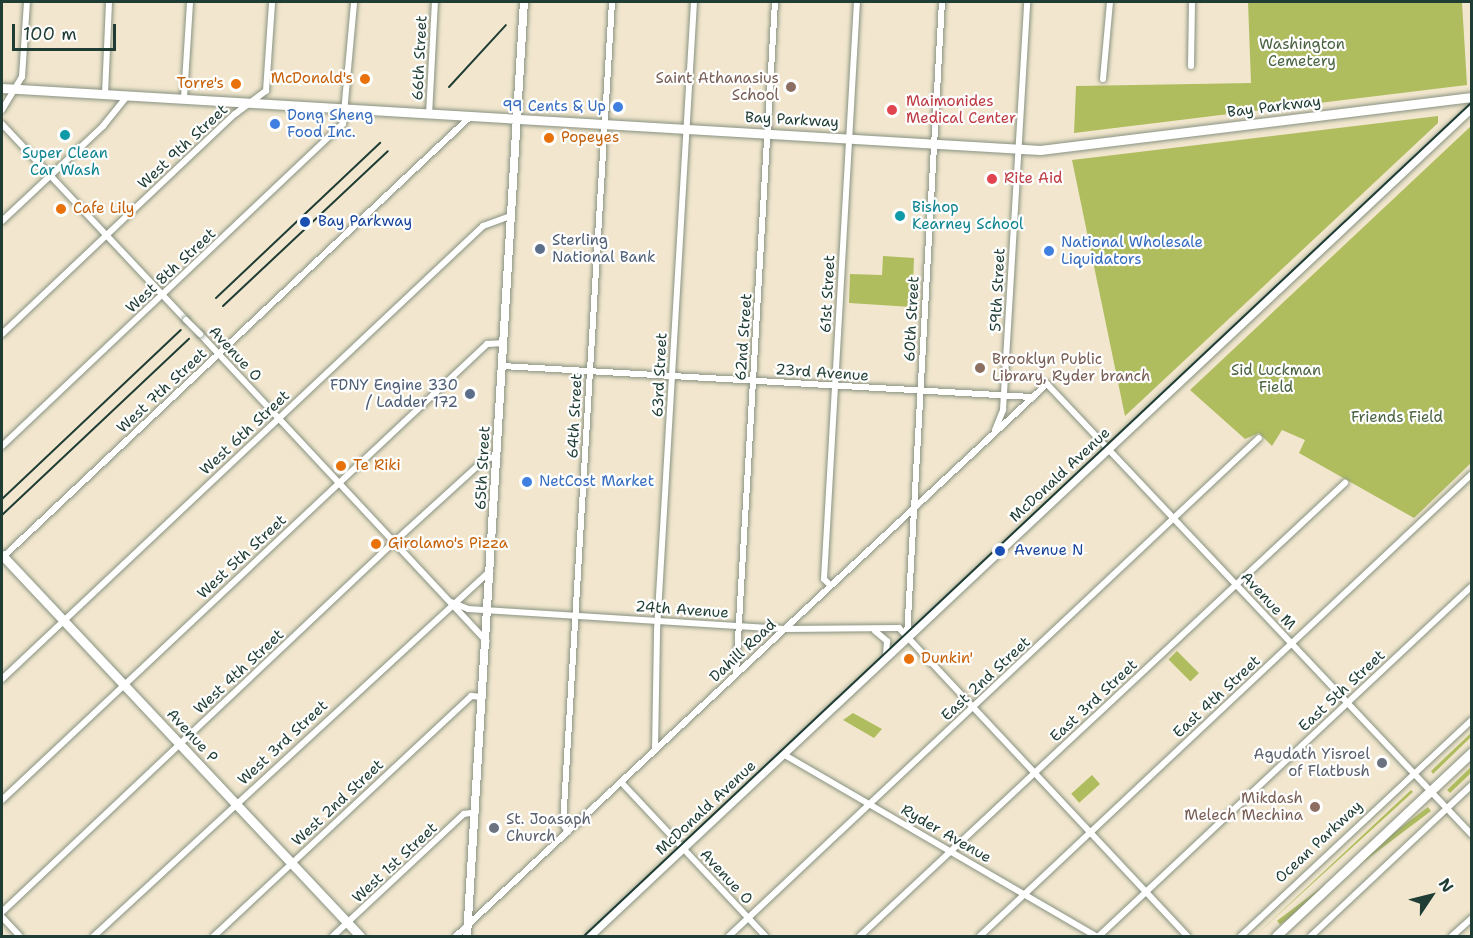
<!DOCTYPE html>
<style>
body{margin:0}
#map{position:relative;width:1473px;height:938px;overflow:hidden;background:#f2e7ce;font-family:"Shantell Sans",sans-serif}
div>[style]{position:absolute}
.green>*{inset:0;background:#afbd5f;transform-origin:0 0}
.roads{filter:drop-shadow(0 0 2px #889281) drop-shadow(0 0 2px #889281)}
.minor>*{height:6px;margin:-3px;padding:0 3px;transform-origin:3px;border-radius:3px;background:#fff}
.secondary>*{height:8px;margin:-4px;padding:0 4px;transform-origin:4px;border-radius:4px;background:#fff}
.primary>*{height:9px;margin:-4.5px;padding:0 4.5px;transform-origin:4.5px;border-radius:4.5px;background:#fff}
.rail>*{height:2px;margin:-1px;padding:0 1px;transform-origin:1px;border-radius:1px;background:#1f3d34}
.bridges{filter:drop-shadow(0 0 2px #889281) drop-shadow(0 0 2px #889281)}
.minor-bridge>*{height:6px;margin:-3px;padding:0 3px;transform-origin:3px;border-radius:3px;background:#fff}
.dots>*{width:16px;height:16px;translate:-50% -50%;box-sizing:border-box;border:3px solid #fff;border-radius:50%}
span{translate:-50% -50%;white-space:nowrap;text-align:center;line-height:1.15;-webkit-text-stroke:4.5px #fff;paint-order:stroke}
.park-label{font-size:15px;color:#4a6341}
.street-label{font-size:15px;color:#1f3d34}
.education-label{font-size:15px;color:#785e54}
.right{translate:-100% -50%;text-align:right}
.left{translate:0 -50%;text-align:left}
.food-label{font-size:15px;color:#c56008}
.health-label{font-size:15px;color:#be3a42}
.shop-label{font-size:15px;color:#366cbe}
.culture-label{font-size:15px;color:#0d838f}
.transit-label{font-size:15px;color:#164399}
.service-label{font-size:15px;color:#4e5e75}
.worship-label{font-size:15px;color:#5b616d}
.frame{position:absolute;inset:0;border:3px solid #1f3d34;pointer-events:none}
.north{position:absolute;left:1401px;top:866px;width:60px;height:60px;-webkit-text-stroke:4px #fff;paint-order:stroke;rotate:55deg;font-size:16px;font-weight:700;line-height:24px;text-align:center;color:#1f3d34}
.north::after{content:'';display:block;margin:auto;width:21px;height:27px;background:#1f3d34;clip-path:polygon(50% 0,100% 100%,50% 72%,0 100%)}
.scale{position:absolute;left:12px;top:24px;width:104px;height:27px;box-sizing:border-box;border:3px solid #1f3d34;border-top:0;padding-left:8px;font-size:18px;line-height:21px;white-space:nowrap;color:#1f3d34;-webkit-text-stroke:4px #fff;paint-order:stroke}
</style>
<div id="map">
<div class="green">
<div style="clip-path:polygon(1248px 2px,1462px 2px,1467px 85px,1074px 133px,1076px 86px,1251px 83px)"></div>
<div style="clip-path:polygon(1438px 116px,1438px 123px,1125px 416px,1072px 160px)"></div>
<div style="clip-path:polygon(1471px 126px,1471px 463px,1414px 518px,1299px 453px,1305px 440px,1282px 430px,1272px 446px,1259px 433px,1245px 439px,1190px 390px)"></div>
<div style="clip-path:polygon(883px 256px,914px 258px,912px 307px,849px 303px,850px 274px,882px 275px)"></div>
<div style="left:1177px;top:651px;width:31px;height:12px;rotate:45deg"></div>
<div style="clip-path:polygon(853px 713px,882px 729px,874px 738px,843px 720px)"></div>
<div style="clip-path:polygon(1471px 733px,1471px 737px,1433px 774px,1431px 771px)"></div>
<div style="clip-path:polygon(1471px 767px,1471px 773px,1450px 793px,1447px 790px)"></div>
<div style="left:1092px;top:775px;width:12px;height:28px;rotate:48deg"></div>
<div style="clip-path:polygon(1411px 790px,1413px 792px,1255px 936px)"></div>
<div style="left:1428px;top:807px;width:5px;height:189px;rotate:53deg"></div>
</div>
<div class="roads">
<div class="minor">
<div style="left:1191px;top:66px;width:64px;rotate:-89.1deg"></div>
<div style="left:1103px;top:79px;width:77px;rotate:-84.8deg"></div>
<div style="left:105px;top:94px;width:92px;rotate:-87.5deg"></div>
<div style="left:184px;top:98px;width:96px;rotate:-86.4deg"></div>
<div style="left:2px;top:110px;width:39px;rotate:-59deg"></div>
<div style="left:22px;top:77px;width:75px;rotate:-86.2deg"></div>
<div style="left:429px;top:115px;width:113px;rotate:-87deg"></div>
<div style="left:2px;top:124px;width:269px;rotate:46.8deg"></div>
<div style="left:2px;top:221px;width:139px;rotate:-43.2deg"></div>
<div style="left:103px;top:126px;width:40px;rotate:-51deg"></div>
<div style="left:2px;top:334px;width:320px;rotate:-43.4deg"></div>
<div style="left:235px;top:114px;width:39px;rotate:-37deg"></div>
<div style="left:266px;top:91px;width:89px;rotate:-86.1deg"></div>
<div style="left:200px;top:334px;width:420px;rotate:47deg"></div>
<div style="left:502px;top:366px;width:531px;rotate:3.35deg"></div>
<div style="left:995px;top:430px;width:22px;rotate:-68deg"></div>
<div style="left:1003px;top:410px;width:409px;rotate:-86.6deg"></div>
<div style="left:2px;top:446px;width:469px;rotate:-43.4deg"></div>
<div style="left:343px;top:124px;width:122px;rotate:-84.8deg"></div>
<div style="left:2px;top:558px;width:643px;rotate:-43.3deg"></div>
<div style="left:830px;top:585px;width:8px;rotate:-135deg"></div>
<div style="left:824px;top:579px;width:578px;rotate:-86.73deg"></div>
<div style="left:451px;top:602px;width:18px;rotate:22deg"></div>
<div style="left:468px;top:609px;width:317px;rotate:3.6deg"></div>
<div style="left:784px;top:629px;width:115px;rotate:-0.5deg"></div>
<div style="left:899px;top:628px;width:422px;rotate:46.9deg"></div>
<div style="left:875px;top:631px;width:16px;rotate:40deg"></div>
<div style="left:887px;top:641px;width:16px;rotate:94deg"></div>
<div style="left:907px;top:637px;width:636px;rotate:-86.85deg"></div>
<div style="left:736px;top:674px;width:673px;rotate:-86.68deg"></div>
<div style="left:2px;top:679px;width:661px;rotate:-43.28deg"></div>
<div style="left:483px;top:226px;width:30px;rotate:-20deg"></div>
<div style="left:655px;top:749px;width:119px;rotate:-89deg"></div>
<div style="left:657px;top:630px;width:629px;rotate:-86.63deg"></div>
<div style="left:783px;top:754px;width:362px;rotate:30.2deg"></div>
<div style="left:621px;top:782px;width:211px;rotate:46.9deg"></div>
<div style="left:2px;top:800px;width:666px;rotate:-43.23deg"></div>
<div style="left:487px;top:344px;width:17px;rotate:-3deg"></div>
<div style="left:568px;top:832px;width:9px;rotate:-122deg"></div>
<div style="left:563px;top:824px;width:823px;rotate:-86.59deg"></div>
<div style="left:2px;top:912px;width:539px;rotate:-43.35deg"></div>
<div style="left:394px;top:542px;width:122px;rotate:-42.3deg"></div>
<div style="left:484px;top:460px;width:14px;rotate:-17deg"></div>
<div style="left:2px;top:917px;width:26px;rotate:47deg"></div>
<div style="left:94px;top:936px;width:539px;rotate:-42.67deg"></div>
<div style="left:214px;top:936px;width:352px;rotate:-43deg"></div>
<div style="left:471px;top:696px;width:12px;rotate:5deg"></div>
<div style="left:333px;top:936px;width:179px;rotate:-43deg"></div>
<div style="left:464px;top:814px;width:12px;rotate:-9deg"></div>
<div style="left:456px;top:936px;width:809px;rotate:-43.05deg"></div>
<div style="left:1047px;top:384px;width:620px;rotate:46.7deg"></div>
<div style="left:729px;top:936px;width:727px;rotate:-43.22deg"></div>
<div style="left:860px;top:936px;width:664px;rotate:-43.05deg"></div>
<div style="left:980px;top:936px;width:675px;rotate:-43.2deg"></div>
<div style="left:1099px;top:936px;width:511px;rotate:-43.18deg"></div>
<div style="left:1241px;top:936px;width:316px;rotate:-43.1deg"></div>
<div style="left:1311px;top:936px;width:221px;rotate:-43.2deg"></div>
<div style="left:1452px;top:936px;width:27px;rotate:-42deg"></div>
</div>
<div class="secondary">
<div style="left:467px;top:936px;width:936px;rotate:-86.51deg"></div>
<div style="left:590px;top:936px;width:1210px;rotate:-43.19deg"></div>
</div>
<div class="primary">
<div style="left:2px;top:88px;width:1040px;rotate:3.42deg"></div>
<div style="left:1040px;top:150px;width:435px;rotate:-7deg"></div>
<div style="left:2px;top:555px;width:523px;rotate:46.78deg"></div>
<div style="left:1276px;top:936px;width:269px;rotate:-43.2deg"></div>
</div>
</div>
<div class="rail">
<div style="left:449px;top:87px;width:84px;rotate:-47.4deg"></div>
<div style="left:216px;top:298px;width:226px;rotate:-43.4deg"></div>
<div style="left:223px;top:306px;width:226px;rotate:-43.2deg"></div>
<div style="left:2px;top:499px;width:246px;rotate:-43.4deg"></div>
<div style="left:2px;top:515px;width:257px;rotate:-43.3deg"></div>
<div style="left:584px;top:936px;width:1218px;rotate:-43.2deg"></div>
</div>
<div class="bridges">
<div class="minor-bridge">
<div style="left:186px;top:320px;width:20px;rotate:45deg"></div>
</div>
</div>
<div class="dots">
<div style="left:365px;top:79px;background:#e8710a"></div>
<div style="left:236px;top:84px;background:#e8710a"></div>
<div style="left:791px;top:87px;background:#8d6e63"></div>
<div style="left:618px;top:107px;background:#3f7fe0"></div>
<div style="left:892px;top:110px;background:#e0444e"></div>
<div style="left:275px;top:124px;background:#3f7fe0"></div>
<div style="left:65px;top:135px;background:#0f9aa8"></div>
<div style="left:549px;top:138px;background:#e8710a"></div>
<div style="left:992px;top:179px;background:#e0444e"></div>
<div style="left:61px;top:209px;background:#e8710a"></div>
<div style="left:900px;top:216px;background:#0f9aa8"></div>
<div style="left:305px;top:222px;background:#1a4fb4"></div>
<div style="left:540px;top:249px;background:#5c6f8a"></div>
<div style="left:1049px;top:251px;background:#3f7fe0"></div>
<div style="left:980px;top:368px;background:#8d6e63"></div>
<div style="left:470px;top:394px;background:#5c6f8a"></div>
<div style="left:341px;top:466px;background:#e8710a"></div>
<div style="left:527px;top:482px;background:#3f7fe0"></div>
<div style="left:376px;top:544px;background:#e8710a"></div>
<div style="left:1000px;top:551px;background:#1a4fb4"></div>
<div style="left:909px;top:659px;background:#e8710a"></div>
<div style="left:1382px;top:763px;background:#6b7280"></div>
<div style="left:1315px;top:807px;background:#8d6e63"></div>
<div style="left:494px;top:828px;background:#6b7280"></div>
</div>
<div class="park-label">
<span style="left:1302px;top:53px">Washington<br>Cemetery</span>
<span style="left:1276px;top:379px">Sid Luckman<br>Field</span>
<span style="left:1397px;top:418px">Friends Field</span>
</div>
<div class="street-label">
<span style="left:420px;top:58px;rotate:-87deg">66th Street</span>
<span style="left:1274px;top:107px;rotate:-7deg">Bay Parkway</span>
<span style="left:792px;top:120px;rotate:3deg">Bay Parkway</span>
<span style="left:183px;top:147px;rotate:-43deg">West 9th Street</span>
<span style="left:171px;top:271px;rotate:-43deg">West 8th Street</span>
<span style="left:998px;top:290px;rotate:-87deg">59th Street</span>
<span style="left:828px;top:294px;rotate:-87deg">61st Street</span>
<span style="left:912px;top:319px;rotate:-87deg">60th Street</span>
<span style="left:744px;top:337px;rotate:-86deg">62nd Street</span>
<span style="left:235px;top:354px;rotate:47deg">Avenue O</span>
<span style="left:822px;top:373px;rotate:4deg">23rd Avenue</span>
<span style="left:660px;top:375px;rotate:-87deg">63rd Street</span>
<span style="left:162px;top:391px;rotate:-43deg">West 7th Street</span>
<span style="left:575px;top:416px;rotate:-87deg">64th Street</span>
<span style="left:245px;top:433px;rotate:-43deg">West 6th Street</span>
<span style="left:483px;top:468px;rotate:-87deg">65th Street</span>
<span style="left:1060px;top:475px;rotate:-43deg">McDonald Avenue</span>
<span style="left:242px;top:557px;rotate:-43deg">West 5th Street</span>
<span style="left:1268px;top:601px;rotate:47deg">Avenue M</span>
<span style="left:682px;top:610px;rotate:4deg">24th Avenue</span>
<span style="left:743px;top:651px;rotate:-43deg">Dahill Road</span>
<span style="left:239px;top:672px;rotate:-43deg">West 4th Street</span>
<span style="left:986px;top:679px;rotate:-43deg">East 2nd Street</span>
<span style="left:1342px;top:691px;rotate:-43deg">East 5th Street</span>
<span style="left:1217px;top:697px;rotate:-43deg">East 4th Street</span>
<span style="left:1094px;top:701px;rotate:-43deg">East 3rd Street</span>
<span style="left:192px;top:736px;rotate:47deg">Avenue P</span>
<span style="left:283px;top:743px;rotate:-43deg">West 3rd Street</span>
<span style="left:338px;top:803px;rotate:-43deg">West 2nd Street</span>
<span style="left:706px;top:808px;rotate:-43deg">McDonald Avenue</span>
<span style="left:946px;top:834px;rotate:30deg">Ryder Avenue</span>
<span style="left:1319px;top:842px;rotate:-43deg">Ocean Parkway</span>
<span style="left:395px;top:863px;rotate:-43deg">West 1st Street</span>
<span style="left:726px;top:877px;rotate:47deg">Avenue O</span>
</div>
<div class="education-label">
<span class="right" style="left:779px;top:87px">Saint Athanasius<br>School</span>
<span class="left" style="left:992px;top:368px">Brooklyn Public<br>Library, Ryder branch</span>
<span class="right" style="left:1303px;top:807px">Mikdash<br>Melech Mechina</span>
</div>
<div class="food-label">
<span class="right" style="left:353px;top:79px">McDonald's</span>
<span class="right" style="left:224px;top:84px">Torre's</span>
<span class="left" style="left:561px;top:138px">Popeyes</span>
<span class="left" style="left:73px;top:209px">Cafe Lily</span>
<span class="left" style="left:353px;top:466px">Te Riki</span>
<span class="left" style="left:388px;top:544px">Girolamo's Pizza</span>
<span class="left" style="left:921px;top:659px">Dunkin'</span>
</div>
<div class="health-label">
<span class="left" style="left:906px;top:110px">Maimonides<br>Medical Center</span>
<span class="left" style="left:1004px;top:179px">Rite Aid</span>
</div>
<div class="shop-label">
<span class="right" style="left:606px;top:107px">99 Cents &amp; Up</span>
<span class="left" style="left:287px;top:124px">Dong Sheng<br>Food Inc.</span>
<span class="left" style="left:1061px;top:251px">National Wholesale<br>Liquidators</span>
<span class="left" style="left:539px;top:482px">NetCost Market</span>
</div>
<div class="culture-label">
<span style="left:65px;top:162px">Super Clean<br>Car Wash</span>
<span class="left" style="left:912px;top:216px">Bishop<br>Kearney School</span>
</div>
<div class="transit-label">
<span class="left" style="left:318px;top:222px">Bay Parkway</span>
<span class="left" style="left:1014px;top:551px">Avenue N</span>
</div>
<div class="service-label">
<span class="left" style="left:552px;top:249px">Sterling<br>National Bank</span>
<span class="right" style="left:458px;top:394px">FDNY Engine 330<br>/ Ladder 172</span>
</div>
<div class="worship-label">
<span class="right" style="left:1370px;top:763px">Agudath Yisroel<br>of Flatbush</span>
<span class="left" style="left:506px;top:828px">St. Joasaph<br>Church</span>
</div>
<div class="frame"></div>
<div class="north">N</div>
<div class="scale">100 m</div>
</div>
